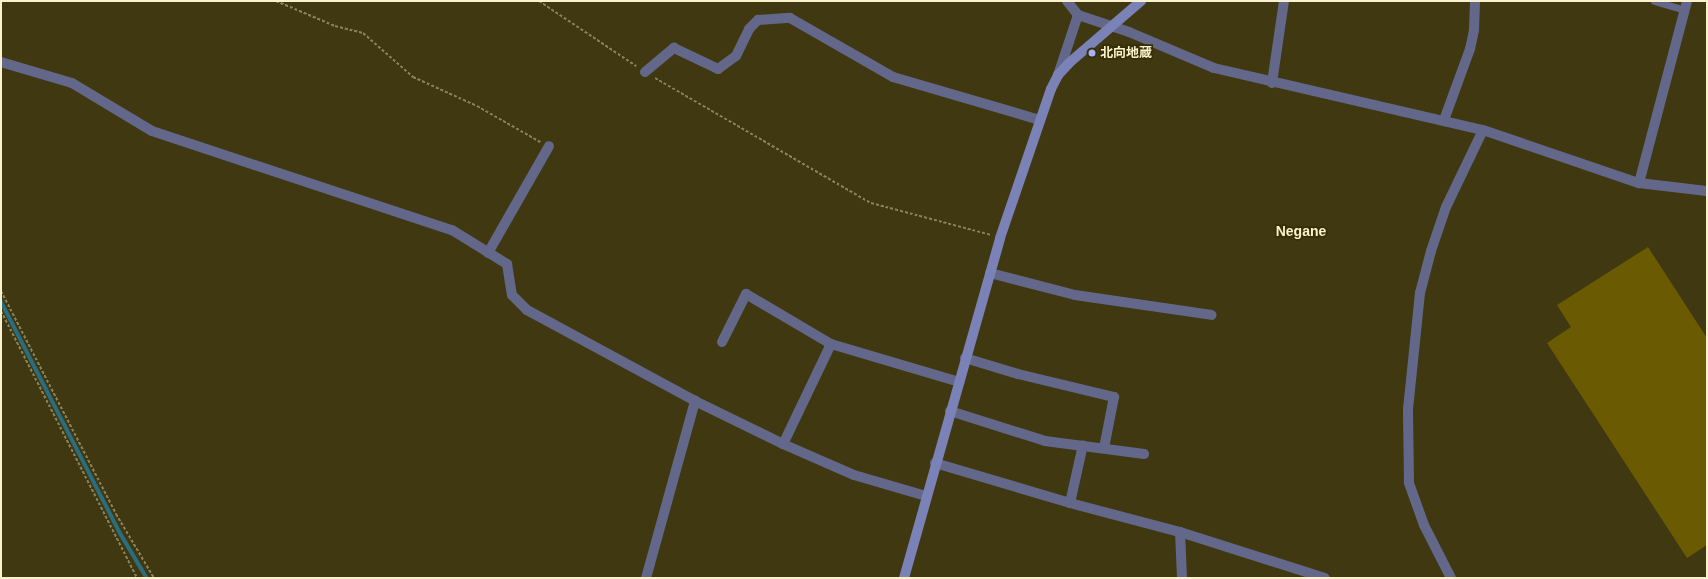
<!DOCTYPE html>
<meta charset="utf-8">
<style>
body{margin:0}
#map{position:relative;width:1708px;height:579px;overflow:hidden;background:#403810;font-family:Arial,"Noto Sans JP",sans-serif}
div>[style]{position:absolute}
.stream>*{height:3.5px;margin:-1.75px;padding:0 1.75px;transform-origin:1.75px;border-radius:1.75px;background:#2a6d7f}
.building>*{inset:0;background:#6a5b02}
.path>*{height:2px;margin-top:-1px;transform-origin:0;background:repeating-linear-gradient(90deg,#89825b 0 3px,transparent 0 5px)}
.lane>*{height:7px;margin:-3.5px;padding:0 3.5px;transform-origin:3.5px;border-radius:3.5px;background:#63688a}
.street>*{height:10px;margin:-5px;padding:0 5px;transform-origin:5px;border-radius:5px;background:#63688a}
.secondary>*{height:10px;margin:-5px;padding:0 5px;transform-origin:5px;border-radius:5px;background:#7b82b8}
.dots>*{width:11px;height:11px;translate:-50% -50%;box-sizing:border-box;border:2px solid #362e04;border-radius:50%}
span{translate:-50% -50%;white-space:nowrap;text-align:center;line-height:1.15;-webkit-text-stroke:3.5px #362e04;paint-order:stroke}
.poi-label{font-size:13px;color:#f9f2cd;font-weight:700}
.left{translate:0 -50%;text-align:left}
.neighbourhood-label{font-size:14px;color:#f9f2cd;font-weight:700}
.frame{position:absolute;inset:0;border:2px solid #f9f2cd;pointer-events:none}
</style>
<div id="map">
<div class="stream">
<div style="left:1px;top:301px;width:259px;rotate:62.8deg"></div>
<div style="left:119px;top:531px;width:55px;rotate:59.2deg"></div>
</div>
<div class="building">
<div style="clip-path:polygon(1648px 247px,1707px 338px,1707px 545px,1687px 558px,1547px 343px,1571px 327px,1557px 305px)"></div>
</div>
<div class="path">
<div style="left:276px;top:1px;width:64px;rotate:23deg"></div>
<div style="left:335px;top:26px;width:29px;rotate:14deg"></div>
<div style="left:363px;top:33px;width:67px;rotate:41.3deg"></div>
<div style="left:413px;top:77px;width:70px;rotate:24.4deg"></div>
<div style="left:477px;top:106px;width:73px;rotate:29.7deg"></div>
<div style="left:539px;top:1px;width:117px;rotate:33.8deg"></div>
<div style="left:655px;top:78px;width:250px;rotate:30.1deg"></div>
<div style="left:871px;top:203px;width:124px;rotate:14.9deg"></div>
<div style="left:1px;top:291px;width:251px;rotate:62.7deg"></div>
<div style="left:116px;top:514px;width:74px;rotate:59.3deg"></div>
<div style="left:1px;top:311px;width:300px;rotate:63deg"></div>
</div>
<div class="lane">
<div style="left:1654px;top:1px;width:32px;rotate:16deg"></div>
</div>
<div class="street">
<div style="left:1067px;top:1px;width:18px;rotate:52deg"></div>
<div style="left:1078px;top:15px;width:54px;rotate:18.4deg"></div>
<div style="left:1129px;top:32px;width:92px;rotate:23deg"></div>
<div style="left:1214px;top:68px;width:276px;rotate:13deg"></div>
<div style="left:1483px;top:130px;width:165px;rotate:18.8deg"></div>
<div style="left:1639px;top:183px;width:68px;rotate:6.7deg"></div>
<div style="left:1px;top:62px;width:74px;rotate:16.5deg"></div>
<div style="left:72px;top:83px;width:93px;rotate:31deg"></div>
<div style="left:152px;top:131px;width:316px;rotate:18.3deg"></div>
<div style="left:452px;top:230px;width:65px;rotate:31.7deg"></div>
<div style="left:507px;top:264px;width:31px;rotate:81deg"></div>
<div style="left:512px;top:295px;width:21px;rotate:45deg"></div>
<div style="left:527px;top:310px;width:191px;rotate:28.4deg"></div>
<div style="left:695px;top:401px;width:98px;rotate:26deg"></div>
<div style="left:783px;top:444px;width:77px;rotate:23.6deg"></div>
<div style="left:854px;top:475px;width:75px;rotate:16.3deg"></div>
<div style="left:645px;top:72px;width:38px;rotate:-40deg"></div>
<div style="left:674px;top:48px;width:49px;rotate:25.5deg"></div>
<div style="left:718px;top:69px;width:22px;rotate:-36deg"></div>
<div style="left:736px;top:56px;width:30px;rotate:-64deg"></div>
<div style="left:749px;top:29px;width:13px;rotate:-45deg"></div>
<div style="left:758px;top:20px;width:32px;rotate:-4deg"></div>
<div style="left:790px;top:18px;width:119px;rotate:29.8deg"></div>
<div style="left:893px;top:77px;width:153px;rotate:16.3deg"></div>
<div style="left:1058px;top:75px;width:63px;rotate:-71.6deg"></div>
<div style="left:1272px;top:83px;width:83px;rotate:-81.7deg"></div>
<div style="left:1444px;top:120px;width:76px;rotate:-69.9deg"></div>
<div style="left:1470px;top:49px;width:19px;rotate:-78deg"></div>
<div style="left:1474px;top:30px;width:29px;rotate:-88deg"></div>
<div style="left:1639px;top:183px;width:188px;rotate:-75.2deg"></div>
<div style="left:488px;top:253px;width:123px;rotate:-60.3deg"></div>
<div style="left:990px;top:273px;width:88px;rotate:14.5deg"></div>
<div style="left:1075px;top:295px;width:138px;rotate:8.3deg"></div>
<div style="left:722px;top:342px;width:54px;rotate:-63.4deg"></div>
<div style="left:746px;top:294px;width:99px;rotate:30.5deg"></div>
<div style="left:831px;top:344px;width:111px;rotate:115.6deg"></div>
<div style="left:831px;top:344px;width:134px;rotate:16.5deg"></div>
<div style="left:965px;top:358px;width:55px;rotate:16.8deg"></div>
<div style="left:1018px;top:374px;width:99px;rotate:13.5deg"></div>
<div style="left:1114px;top:397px;width:52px;rotate:101.1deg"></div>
<div style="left:950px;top:411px;width:100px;rotate:17.5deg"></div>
<div style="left:1045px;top:441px;width:100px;rotate:7.5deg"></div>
<div style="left:935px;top:463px;width:141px;rotate:16.5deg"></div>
<div style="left:1070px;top:503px;width:114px;rotate:14.8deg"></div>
<div style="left:1180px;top:532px;width:152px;rotate:17.6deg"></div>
<div style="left:1070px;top:503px;width:59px;rotate:-77.4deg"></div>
<div style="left:1180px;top:532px;width:46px;rotate:87.5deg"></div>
<div style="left:646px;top:578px;width:184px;rotate:-74.5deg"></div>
<div style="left:1451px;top:578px;width:59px;rotate:-117deg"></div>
<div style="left:1424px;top:525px;width:45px;rotate:-109.7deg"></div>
<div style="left:1409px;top:483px;width:74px;rotate:-90.8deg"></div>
<div style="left:1408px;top:409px;width:117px;rotate:-84.1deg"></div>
<div style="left:1420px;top:293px;width:43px;rotate:-75.3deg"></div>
<div style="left:1431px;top:251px;width:46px;rotate:-71.2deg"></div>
<div style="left:1446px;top:207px;width:85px;rotate:-64.3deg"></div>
</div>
<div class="secondary">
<div style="left:904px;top:578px;width:353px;rotate:-74.2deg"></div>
<div style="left:1000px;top:238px;width:157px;rotate:-71.1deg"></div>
<div style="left:1051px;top:89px;width:16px;rotate:-63deg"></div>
<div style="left:1058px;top:75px;width:16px;rotate:-47deg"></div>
<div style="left:1069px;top:63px;width:95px;rotate:-40.7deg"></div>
</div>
<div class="dots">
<div style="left:1092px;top:53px;background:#a7b0fc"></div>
</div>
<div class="poi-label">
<span class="left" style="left:1100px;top:53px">北向地蔵</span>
</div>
<div class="neighbourhood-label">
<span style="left:1301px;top:231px">Negane</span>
</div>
<div class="frame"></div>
</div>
